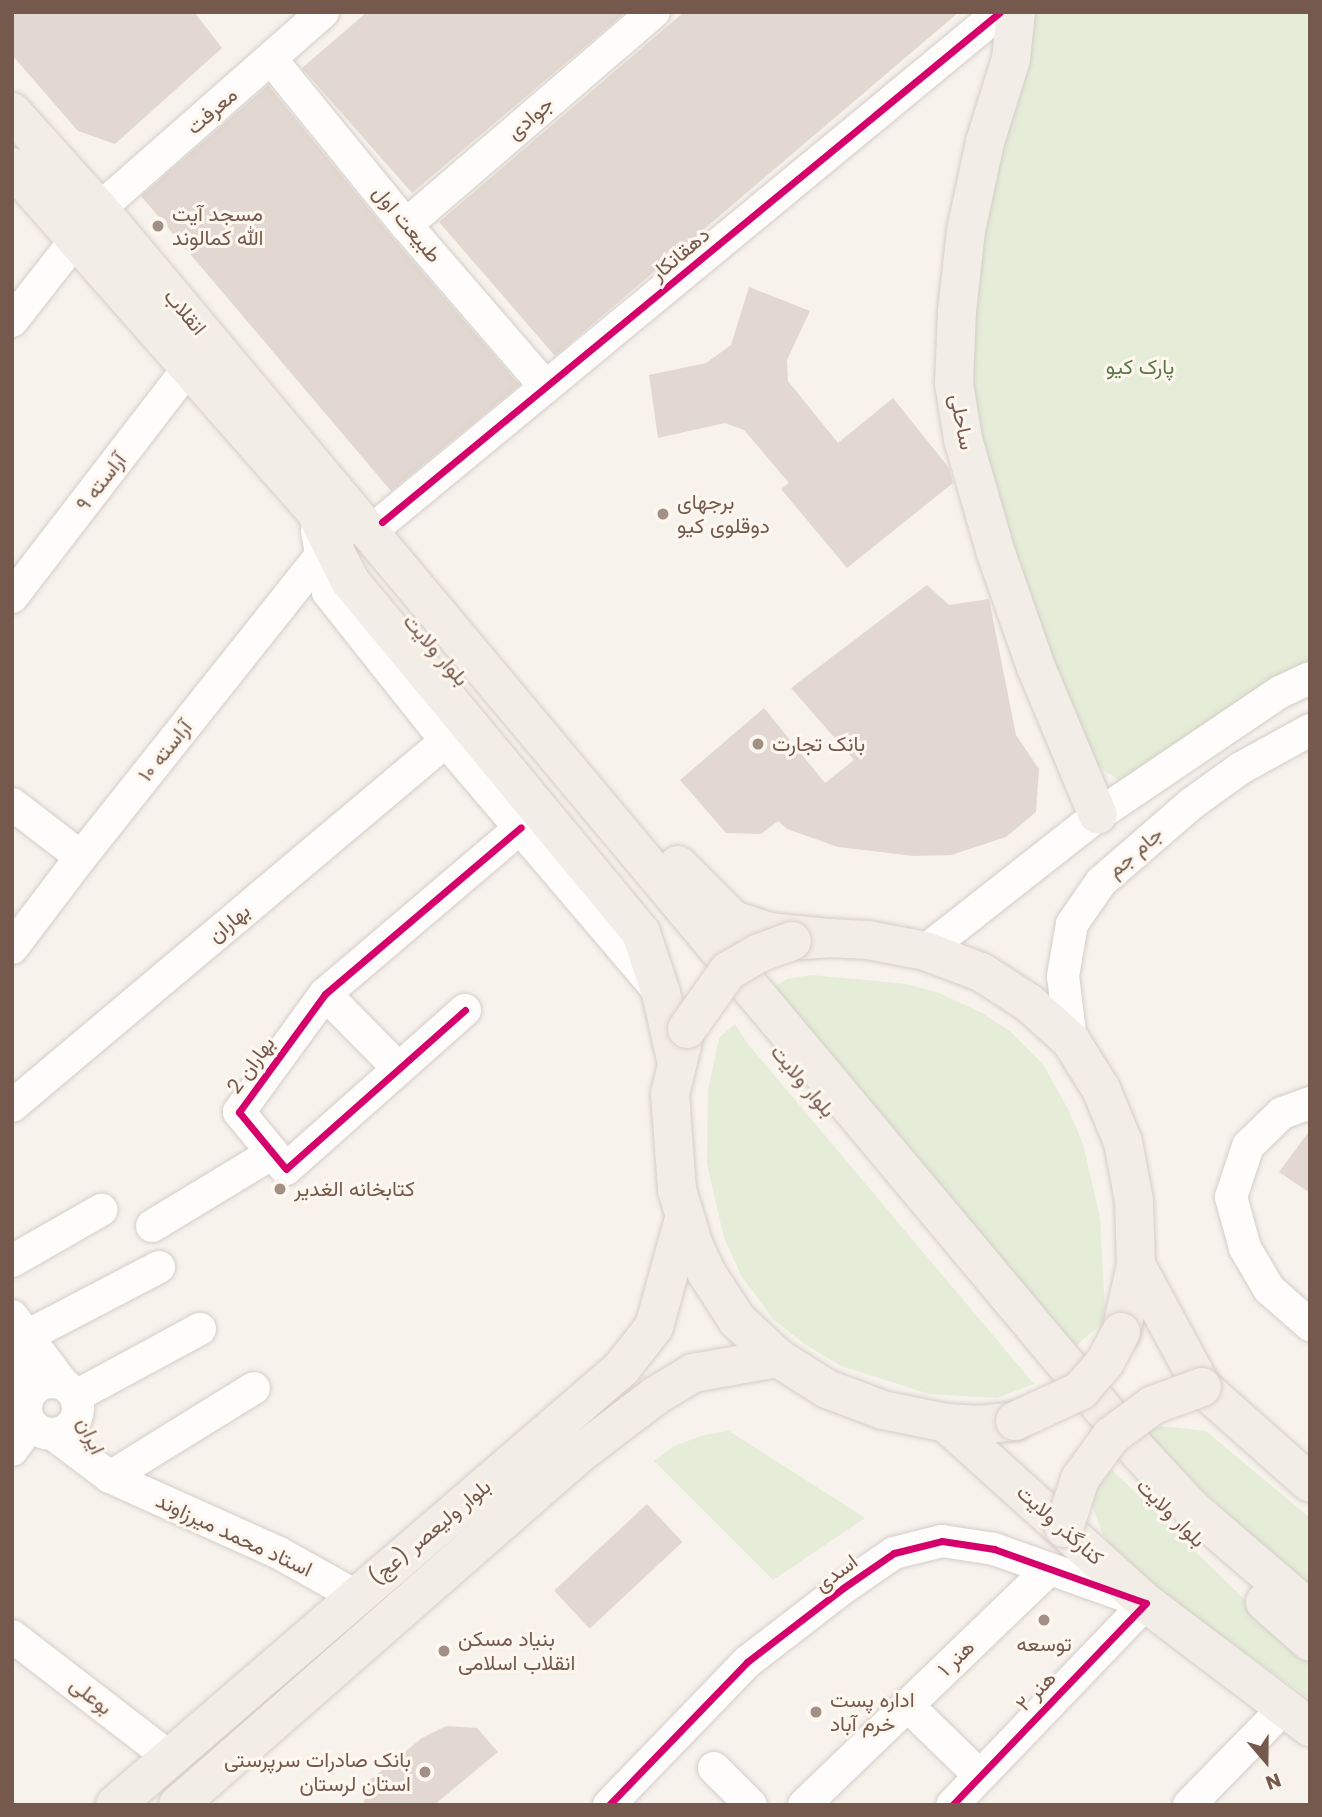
<!DOCTYPE html>
<meta charset="utf-8">
<style>
body{margin:0}
#map{position:relative;width:1322px;height:1817px;overflow:hidden;background:#f7f2ec;font-family:Poppins,Vazirmatn,sans-serif}
div>[style]{position:absolute}
.green>*{inset:0;background:#e5edd8}
.building>*{inset:0;background:#e2d8d1;transform-origin:0 0}
.roads{filter:drop-shadow(0 0 2px #d4cec8) drop-shadow(0 0 2px #d4cec8)}
.minor>*{height:32px;margin:-16px;padding:0 16px;transform-origin:16px;border-radius:16px;background:#fefdfc}
.minor>.ring{margin:-16px;padding:0;box-sizing:content-box;background:none;border:32px solid #fefdfc;border-radius:50%}
.major>*{height:38px;margin:-19px;padding:0 19px;transform-origin:19px;border-radius:19px;background:#f2ede6}
.bridges{filter:drop-shadow(0 0 2px #d8cfca) drop-shadow(0 0 2px #d8cfca)}
.major-bridge>*{height:38px;margin:-19px;padding:0 19px;transform-origin:19px;border-radius:19px;background:#f2ede6}
.cycleway>*{height:7px;margin:-3.5px;padding:0 3.5px;transform-origin:3.5px;border-radius:3.5px;background:#d6006c}
.dots>*{width:19px;height:19px;translate:-50% -50%;box-sizing:border-box;border:4px solid #fef7ef;border-radius:50%}
span{translate:-50% -50%;white-space:nowrap;text-align:center;line-height:1.15;-webkit-text-stroke:6px #fef7ef;paint-order:stroke}
.street-label{font-size:21px;color:#75594d}
.poi-label{font-size:21px;color:#75594d}
.left{translate:0 -50%;text-align:left}
.right{translate:-100% -50%;text-align:right}
.park-label{font-size:21px;color:#587945}
.frame{position:absolute;inset:0;border:14px solid #75594d;pointer-events:none}
.north{position:absolute;left:1231px;top:1726px;width:70px;height:70px;-webkit-text-stroke:5px #fef7ef;paint-order:stroke;rotate:160deg;font-size:19px;font-weight:700;line-height:28px;text-align:center;color:#75594d}
.north::after{content:'';display:block;margin:auto;width:24px;height:32px;background:#75594d;clip-path:polygon(50% 0,100% 100%,50% 72%,0 100%)}
</style>
<div id="map">
<div class="green">
<div style="clip-path:polygon(1033px 12px,1310px 12px,1310px 666px,1123px 783px,1095px 764px,1045px 659px,970px 402px,969px 332px,991px 183px)"></div>
<div style="clip-path:polygon(811px 975px,907px 984px,939px 993px,982px 1013px,1011px 1032px,1042px 1063px,1068px 1109px,1083px 1144px,1100px 1218px,1105px 1308px,1101px 1324px,1076px 1346px,770px 989px,787px 979px)"></div>
<div style="clip-path:polygon(735px 1024px,747px 1043px,1034px 1384px,997px 1398px,929px 1394px,841px 1366px,806px 1345px,774px 1320px,742px 1277px,724px 1238px,707px 1164px,708px 1091px,719px 1038px)"></div>
<div style="clip-path:polygon(1160px 1426px,1206px 1431px,1310px 1518px,1310px 1594px,1167px 1455px,1142px 1435px)"></div>
<div style="clip-path:polygon(729px 1431px,865px 1518px,773px 1580px,654px 1461px,674px 1446px,704px 1435px)"></div>
<div style="clip-path:polygon(1108px 1466px,1243px 1598px,1310px 1658px,1310px 1699px,1140px 1577px,1117px 1554px,1103px 1535px,1088px 1494px)"></div>
</div>
<div class="building">
<div style="clip-path:polygon(12px 12px,194px 12px,222px 48px,115px 144px,78px 131px,12px 55px)"></div>
<div style="clip-path:polygon(367px 12px,626px 12px,412px 193px,302px 68px)"></div>
<div style="clip-path:polygon(684px 12px,959px 12px,555px 356px,439px 222px)"></div>
<div style="clip-path:polygon(268px 85px,392px 237px,520px 385px,391px 491px,141px 196px)"></div>
<div style="clip-path:polygon(749px 287px,810px 311px,787px 360px,788px 381px,838px 443px,893px 398px,949px 468px,953px 483px,847px 568px,781px 489px,789px 483px,744px 430px,725px 423px,658px 438px,649px 375px,706px 363px,731px 345px)"></div>
<div style="clip-path:polygon(927px 585px,949px 605px,989px 599px,1016px 735px,1039px 769px,1036px 812px,1006px 837px,951px 855px,914px 856px,838px 847px,787px 829px,778px 821px,761px 834px,726px 833px,680px 780px,764px 708px,825px 783px,854px 760px,791px 688px)"></div>
<div style="clip-path:polygon(1310px 1130px,1310px 1193px,1279px 1172px)"></div>
<div style="left:647px;top:1504px;width:52px;height:127px;rotate:47deg"></div>
<div style="clip-path:polygon(446px 1726px,477px 1728px,498px 1752px,434px 1805px,363px 1805px,370px 1780px,422px 1738px)"></div>
</div>
<div class="roads">
<div class="minor">
<div style="left:271px;top:59px;width:214px;rotate:50.9deg"></div>
<div style="left:406px;top:225px;width:214px;rotate:49.2deg"></div>
<div style="left:99px;top:209px;width:298px;rotate:-41.3deg"></div>
<div style="left:406px;top:225px;width:327px;rotate:-40.7deg"></div>
<div style="left:12px;top:321px;width:105px;rotate:-51.9deg"></div>
<div style="left:382px;top:522px;width:801px;rotate:-39.53deg"></div>
<div style="left:317px;top:531px;width:62px;rotate:79.8deg"></div>
<div style="left:328px;top:592px;width:190px;rotate:51.6deg"></div>
<div style="left:446px;top:741px;width:323px;rotate:49.6deg"></div>
<div style="left:12px;top:597px;width:290px;rotate:-52.4deg"></div>
<div style="left:12px;top:804px;width:87px;rotate:37.5deg"></div>
<div style="left:12px;top:948px;width:114px;rotate:-52.8deg"></div>
<div style="left:81px;top:857px;width:386px;rotate:-51.5deg"></div>
<div style="left:925px;top:951px;width:220px;rotate:-38.2deg"></div>
<div style="left:1098px;top:815px;width:220px;rotate:-34.1deg"></div>
<div style="left:1280px;top:692px;width:33px;rotate:-25deg"></div>
<div style="left:325px;top:994px;width:104px;rotate:45.4deg"></div>
<div style="left:465px;top:1010px;width:239px;rotate:138.4deg"></div>
<div style="left:286px;top:1169px;width:74px;rotate:-129.5deg"></div>
<div style="left:239px;top:1112px;width:146px;rotate:-53.9deg"></div>
<div style="left:325px;top:994px;width:257px;rotate:-40.4deg"></div>
<div style="left:1071px;top:1041px;width:65px;rotate:-97deg"></div>
<div style="left:1063px;top:976px;width:53px;rotate:-80.2deg"></div>
<div style="left:1072px;top:924px;width:51px;rotate:-55.4deg"></div>
<div style="left:1101px;top:882px;width:119px;rotate:-40.9deg"></div>
<div style="left:1191px;top:804px;width:62px;rotate:-35.8deg"></div>
<div style="left:1241px;top:768px;width:79px;rotate:-28.8deg"></div>
<div style="left:1310px;top:1103px;width:30px;rotate:160deg"></div>
<div style="left:1282px;top:1113px;width:47px;rotate:135.9deg"></div>
<div style="left:1248px;top:1146px;width:54px;rotate:108.4deg"></div>
<div style="left:1231px;top:1197px;width:53px;rotate:74.6deg"></div>
<div style="left:1245px;top:1248px;width:48px;rotate:59.7deg"></div>
<div style="left:1269px;top:1289px;width:55px;rotate:41.3deg"></div>
<div style="left:12px;top:1106px;width:567px;rotate:-40.06deg"></div>
<div style="left:152px;top:1226px;width:139px;rotate:-31.2deg"></div>
<div style="left:12px;top:1261px;width:103px;rotate:-29.8deg"></div>
<div style="left:12px;top:1316px;width:85px;rotate:53.1deg"></div>
<div style="left:27px;top:1336px;width:149px;rotate:-27.6deg"></div>
<div style="left:12px;top:1358px;width:45px;rotate:70.3deg"></div>
<div class="ring" style="left:26px;top:1382px;width:20px;height:20px"></div>
<div style="left:76px;top:1396px;width:141px;rotate:-28.4deg"></div>
<div style="left:53px;top:1434px;width:71px;rotate:37deg"></div>
<div style="left:110px;top:1477px;width:185px;rotate:24.2deg"></div>
<div style="left:279px;top:1553px;width:88px;rotate:29.2deg"></div>
<div style="left:12px;top:1450px;width:32px;rotate:-54deg"></div>
<div style="left:110px;top:1477px;width:169px;rotate:-31.7deg"></div>
<div style="left:12px;top:1636px;width:198px;rotate:37.6deg"></div>
<div style="left:907px;top:1705px;width:100px;rotate:44.2deg"></div>
<div style="left:714px;top:1768px;width:52px;rotate:45deg"></div>
<div style="left:609px;top:1805px;width:199px;rotate:-46deg"></div>
<div style="left:747px;top:1662px;width:121px;rotate:-37.6deg"></div>
<div style="left:843px;top:1588px;width:62px;rotate:-34.5deg"></div>
<div style="left:894px;top:1553px;width:49px;rotate:-14deg"></div>
<div style="left:942px;top:1541px;width:53px;rotate:8.7deg"></div>
<div style="left:994px;top:1549px;width:161px;rotate:19.6deg"></div>
<div style="left:1146px;top:1603px;width:280px;rotate:133.8deg"></div>
<div style="left:804px;top:1805px;width:339px;rotate:-43.9deg"></div>
<div style="left:1189px;top:1805px;width:136px;rotate:-45.6deg"></div>
</div>
<div class="major">
<div style="left:1016px;top:12px;width:47px;rotate:96.1deg"></div>
<div style="left:1011px;top:59px;width:87px;rotate:107.4deg"></div>
<div style="left:985px;top:142px;width:91px;rotate:102.1deg"></div>
<div style="left:966px;top:231px;width:81px;rotate:96.4deg"></div>
<div style="left:957px;top:311px;width:72px;rotate:92.4deg"></div>
<div style="left:954px;top:383px;width:57px;rotate:80.9deg"></div>
<div style="left:963px;top:439px;width:119px;rotate:73.9deg"></div>
<div style="left:996px;top:553px;width:121px;rotate:70.7deg"></div>
<div style="left:1036px;top:667px;width:160px;rotate:67.3deg"></div>
<div style="left:12px;top:112px;width:130px;rotate:48.1deg"></div>
<div style="left:99px;top:209px;width:1622px;rotate:50.08deg"></div>
<div style="left:1140px;top:1453px;width:76px;rotate:47.1deg"></div>
<div style="left:1192px;top:1509px;width:155px;rotate:40.6deg"></div>
<div style="left:12px;top:167px;width:491px;rotate:48.6deg"></div>
<div style="left:318px;top:517px;width:72px;rotate:63.4deg"></div>
<div style="left:350px;top:581px;width:457px;rotate:50.4deg"></div>
<div style="left:641px;top:933px;width:63px;rotate:71.6deg"></div>
<div style="left:661px;top:993px;width:73px;rotate:77.3deg"></div>
<div style="left:678px;top:865px;width:78px;rotate:45deg"></div>
<div style="left:733px;top:920px;width:38px;rotate:18deg"></div>
<div style="left:769px;top:932px;width:60px;rotate:5.7deg"></div>
<div style="left:803px;top:940px;width:26px;rotate:-4deg"></div>
<div style="left:829px;top:938px;width:39px;rotate:3deg"></div>
<div style="left:868px;top:940px;width:58px;rotate:10.9deg"></div>
<div style="left:925px;top:951px;width:60px;rotate:20.6deg"></div>
<div style="left:981px;top:972px;width:57px;rotate:32.9deg"></div>
<div style="left:1029px;top:1003px;width:57px;rotate:42.1deg"></div>
<div style="left:1071px;top:1041px;width:57px;rotate:58deg"></div>
<div style="left:1101px;top:1089px;width:57px;rotate:67.5deg"></div>
<div style="left:1123px;top:1142px;width:60px;rotate:79.4deg"></div>
<div style="left:1134px;top:1201px;width:64px;rotate:88.2deg"></div>
<div style="left:1136px;top:1265px;width:69px;rotate:102.6deg"></div>
<div style="left:683px;top:1041px;width:55px;rotate:103.8deg"></div>
<div style="left:670px;top:1094px;width:96px;rotate:85.8deg"></div>
<div style="left:677px;top:1190px;width:59px;rotate:73.1deg"></div>
<div style="left:694px;top:1246px;width:29px;rotate:65deg"></div>
<div style="left:706px;top:1272px;width:57px;rotate:57.1deg"></div>
<div style="left:737px;top:1320px;width:56px;rotate:42.8deg"></div>
<div style="left:778px;top:1358px;width:58px;rotate:32.3deg"></div>
<div style="left:827px;top:1389px;width:60px;rotate:20.6deg"></div>
<div style="left:883px;top:1410px;width:64px;rotate:11.7deg"></div>
<div style="left:946px;top:1423px;width:33px;rotate:3deg"></div>
<div style="left:979px;top:1425px;width:36px;rotate:-6deg"></div>
<div style="left:1136px;top:1265px;width:139px;rotate:61.6deg"></div>
<div style="left:1202px;top:1387px;width:144px;rotate:41.6deg"></div>
<div style="left:946px;top:1423px;width:269px;rotate:42deg"></div>
<div style="left:1146px;top:1603px;width:206px;rotate:37.1deg"></div>
<div style="left:1265px;top:1602px;width:60px;rotate:41.6deg"></div>
<div style="left:115px;top:1805px;width:668px;rotate:-40.75deg"></div>
<div style="left:621px;top:1369px;width:53px;rotate:-51.8deg"></div>
<div style="left:654px;top:1327px;width:112px;rotate:-74.5deg"></div>
<div style="left:178px;top:1805px;width:533px;rotate:-41.2deg"></div>
<div style="left:579px;top:1454px;width:96px;rotate:-37.3deg"></div>
<div style="left:655px;top:1396px;width:44px;rotate:-31.2deg"></div>
<div style="left:693px;top:1373px;width:86px;rotate:-10deg"></div>
</div>
</div>
<div class="bridges">
<div class="major-bridge">
<div style="left:687px;top:1029px;width:71px;rotate:-54.7deg"></div>
<div style="left:728px;top:971px;width:36px;rotate:-30deg"></div>
<div style="left:759px;top:953px;width:35px;rotate:-20deg"></div>
<div style="left:1015px;top:1421px;width:72px;rotate:-24.8deg"></div>
<div style="left:1080px;top:1391px;width:38px;rotate:-49deg"></div>
<div style="left:1105px;top:1362px;width:34px;rotate:-62deg"></div>
<div style="left:1064px;top:1528px;width:52px;rotate:-71.9deg"></div>
<div style="left:1080px;top:1479px;width:53px;rotate:-54.2deg"></div>
<div style="left:1111px;top:1436px;width:52px;rotate:-36.4deg"></div>
<div style="left:1153px;top:1405px;width:52px;rotate:-20.2deg"></div>
</div>
</div>
<div class="cycleway">
<div style="left:382px;top:522px;width:801px;rotate:-39.53deg"></div>
<div style="left:465px;top:1010px;width:239px;rotate:138.4deg"></div>
<div style="left:286px;top:1169px;width:74px;rotate:-129.5deg"></div>
<div style="left:239px;top:1112px;width:146px;rotate:-53.9deg"></div>
<div style="left:325px;top:994px;width:257px;rotate:-40.4deg"></div>
<div style="left:609px;top:1805px;width:199px;rotate:-46deg"></div>
<div style="left:747px;top:1662px;width:121px;rotate:-37.6deg"></div>
<div style="left:843px;top:1588px;width:62px;rotate:-34.5deg"></div>
<div style="left:894px;top:1553px;width:49px;rotate:-14deg"></div>
<div style="left:942px;top:1541px;width:53px;rotate:8.7deg"></div>
<div style="left:994px;top:1549px;width:161px;rotate:19.6deg"></div>
<div style="left:1146px;top:1603px;width:280px;rotate:133.8deg"></div>
</div>
<div class="dots">
<div style="left:158px;top:226px;background:#a28f85"></div>
<div style="left:663px;top:514px;background:#a28f85"></div>
<div style="left:758px;top:744px;background:#a28f85"></div>
<div style="left:280px;top:1189px;background:#a28f85"></div>
<div style="left:1044px;top:1620px;background:#a28f85"></div>
<div style="left:444px;top:1651px;background:#a28f85"></div>
<div style="left:816px;top:1712px;background:#a28f85"></div>
<div style="left:425px;top:1772px;background:#a28f85"></div>
</div>
<div class="street-label">
<span style="left:212px;top:111px;rotate:-41deg">معرفت</span>
<span style="left:530px;top:118px;rotate:-41deg">جوادی</span>
<span style="left:407px;top:224px;rotate:50deg">طبیعت اول</span>
<span style="left:680px;top:254px;rotate:-40deg">دهقانکار</span>
<span style="left:185px;top:312px;rotate:50deg">انقلاب</span>
<span style="left:962px;top:422px;rotate:79deg">ساحلی</span>
<span style="left:101px;top:482px;rotate:-52deg">آراسته ۹</span>
<span style="left:436px;top:650px;rotate:49deg">بلوار ولایت</span>
<span style="left:165px;top:751px;rotate:-51deg">آراسته ۱۰</span>
<span style="left:1135px;top:852px;rotate:-41deg">جام جم</span>
<span style="left:229px;top:923px;rotate:-40deg">بهاران</span>
<span style="left:251px;top:1065px;rotate:-54deg">بهاران 2</span>
<span style="left:803px;top:1081px;rotate:50deg">بلوار ولایت</span>
<span style="left:91px;top:1436px;rotate:66deg">ایران</span>
<span style="left:1171px;top:1513px;rotate:45deg">بلوار ولایت</span>
<span style="left:1060px;top:1525px;rotate:42deg">کنارگذر ولایت</span>
<span style="left:430px;top:1532px;rotate:-40deg">بلوار ولیعصر (عج)</span>
<span style="left:234px;top:1535px;rotate:25deg">استاد محمد میرزاوند</span>
<span style="left:836px;top:1573px;rotate:-36deg">اسدی</span>
<span style="left:956px;top:1658px;rotate:-44deg">هنر ۱</span>
<span style="left:1036px;top:1691px;rotate:-46deg">هنر ۲</span>
<span style="left:91px;top:1696px;rotate:38deg">بوعلی</span>
</div>
<div class="poi-label">
<span class="left" style="left:172px;top:226px">مسجد آیت<br>الله کمالوند</span>
<span class="left" style="left:677px;top:514px">برجهای<br>دوقلوی کیو</span>
<span class="left" style="left:772px;top:744px">بانک تجارت</span>
<span class="left" style="left:294px;top:1189px">کتابخانه الغدیر</span>
<span class="left" style="left:458px;top:1651px">بنیاد مسکن<br>انقلاب اسلامی</span>
<span style="left:1044px;top:1644px">توسعه</span>
<span class="left" style="left:830px;top:1712px">اداره پست<br>خرم آباد</span>
<span class="right" style="left:411px;top:1772px">بانک صادرات سرپرستی<br>استان لرستان</span>
</div>
<div class="park-label">
<span style="left:1140px;top:367px">پارک کیو</span>
</div>
<div class="frame"></div>
<div class="north">N</div>
</div>
